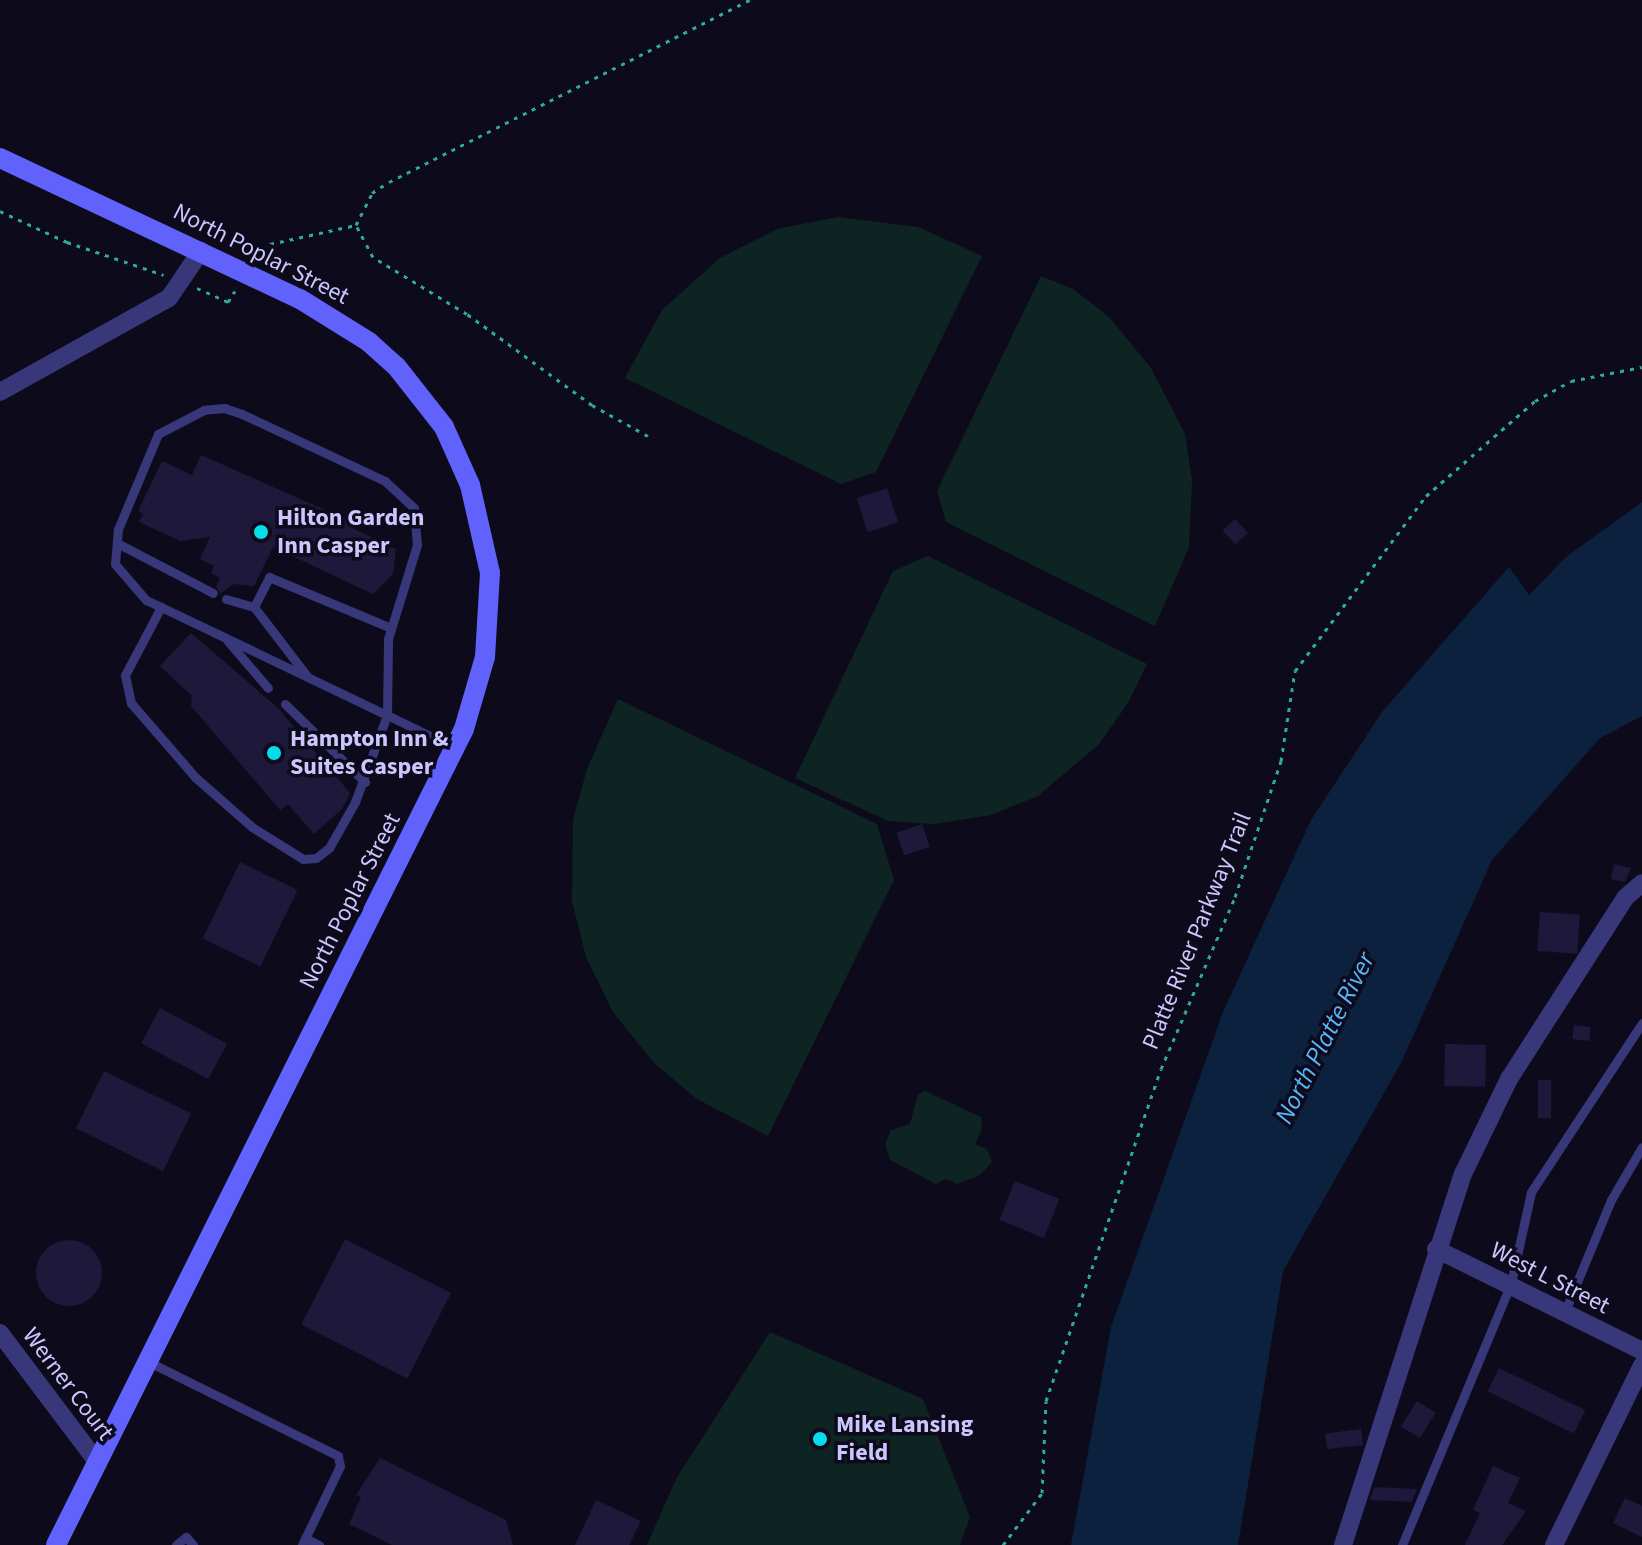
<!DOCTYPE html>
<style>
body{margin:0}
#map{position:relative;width:1642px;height:1545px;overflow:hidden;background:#0d0b1b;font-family:"Source Sans 3",sans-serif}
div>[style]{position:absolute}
.green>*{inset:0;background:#0e2423}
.water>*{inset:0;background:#0c213e}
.building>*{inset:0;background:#1e183b;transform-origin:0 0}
.round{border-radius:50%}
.path>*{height:3px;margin-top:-1.5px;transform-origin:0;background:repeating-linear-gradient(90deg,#2fa99d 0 4px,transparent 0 10px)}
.service>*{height:9px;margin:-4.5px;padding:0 4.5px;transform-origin:4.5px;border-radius:4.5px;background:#373779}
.minor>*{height:18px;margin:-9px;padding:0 9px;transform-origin:9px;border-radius:9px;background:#373779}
.secondary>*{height:20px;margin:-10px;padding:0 10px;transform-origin:10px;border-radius:10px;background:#6062fb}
.dots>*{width:22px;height:22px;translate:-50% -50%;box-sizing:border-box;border:4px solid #0d0b1b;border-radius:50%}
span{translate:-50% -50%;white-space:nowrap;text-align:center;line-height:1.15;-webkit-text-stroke:7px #0d0b1b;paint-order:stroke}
.street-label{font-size:24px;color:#cbc6fe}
.poi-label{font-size:24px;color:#cbc6fe;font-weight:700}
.left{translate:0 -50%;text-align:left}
.water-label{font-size:26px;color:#57b5fb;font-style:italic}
</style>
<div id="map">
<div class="green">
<div style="clip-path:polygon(838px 217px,918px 227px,982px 256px,876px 472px,841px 484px,625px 378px,662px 310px,720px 258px,777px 229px)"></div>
<div style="clip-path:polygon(1041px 276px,1073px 289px,1109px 317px,1151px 368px,1185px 434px,1192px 480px,1189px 547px,1155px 626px,946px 522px,937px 491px)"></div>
<div style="clip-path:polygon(928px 556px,1147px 664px,1128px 703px,1099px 744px,1038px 796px,991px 815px,934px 824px,888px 821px,795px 778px,893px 571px)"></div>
<div style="clip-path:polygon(618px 699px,877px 824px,894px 880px,768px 1136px,697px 1099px,654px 1063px,613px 1012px,586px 957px,572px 901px,573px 820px,587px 769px)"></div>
<div style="clip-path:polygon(925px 1091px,981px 1117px,982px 1129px,975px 1144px,987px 1149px,992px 1162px,980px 1175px,957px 1184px,945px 1179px,936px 1184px,890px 1160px,885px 1144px,891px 1130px,910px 1124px,918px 1094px)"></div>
<div style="clip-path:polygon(770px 1332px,923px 1399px,970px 1517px,960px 1545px,647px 1545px,676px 1479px)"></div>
</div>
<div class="water">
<div style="clip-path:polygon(1642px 502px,1642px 716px,1600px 738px,1492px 860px,1401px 1063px,1283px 1271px,1238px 1545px,1071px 1545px,1111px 1327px,1223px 1012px,1311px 820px,1382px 712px,1509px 567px,1529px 595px,1566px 557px)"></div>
</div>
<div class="building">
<div style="clip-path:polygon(201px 455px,350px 521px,348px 526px,396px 549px,393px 574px,373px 594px,273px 547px,254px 586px,233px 584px,220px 594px,216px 586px,220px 578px,211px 573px,214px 566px,200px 559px,210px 537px,180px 541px,139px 522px,143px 514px,138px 511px,162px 461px,192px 475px)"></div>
<div style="left:887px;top:488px;width:36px;height:32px;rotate:72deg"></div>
<div style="left:1235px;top:519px;width:19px;height:17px;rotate:47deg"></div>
<div style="clip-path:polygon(191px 633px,278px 708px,350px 793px,342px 809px,314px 834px,288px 804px,280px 810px,191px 706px,192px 696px,160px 666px)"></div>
<div style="left:922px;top:824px;width:24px;height:27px;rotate:71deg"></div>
<div style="left:240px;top:862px;width:64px;height:85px;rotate:26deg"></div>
<div style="clip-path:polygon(1614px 864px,1631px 868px,1625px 882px,1611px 879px)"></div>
<div style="left:1540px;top:912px;width:40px;height:39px;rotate:4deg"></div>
<div style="left:160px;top:1008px;width:76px;height:40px;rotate:28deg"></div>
<div style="left:1574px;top:1025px;width:17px;height:14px;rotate:7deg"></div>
<div style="left:1445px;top:1044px;width:41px;height:42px;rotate:1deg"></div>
<div style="left:104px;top:1071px;width:97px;height:64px;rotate:26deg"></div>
<div style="left:1538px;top:1080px;width:13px;height:38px"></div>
<div style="left:1015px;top:1181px;width:48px;height:42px;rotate:22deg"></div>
<div style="left:345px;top:1239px;width:119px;height:96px;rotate:27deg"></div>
<div class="round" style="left:36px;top:1240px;width:66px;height:66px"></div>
<div style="left:1499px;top:1368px;width:96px;height:26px;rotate:26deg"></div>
<div style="left:1417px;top:1401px;width:22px;height:30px;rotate:32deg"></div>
<div style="left:1361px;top:1429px;width:16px;height:36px;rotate:83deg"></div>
<div style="clip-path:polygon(380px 1458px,506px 1520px,513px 1545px,392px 1545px,349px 1524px,361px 1497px,356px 1495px)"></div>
<div style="clip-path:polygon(1493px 1466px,1520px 1478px,1508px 1503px,1526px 1511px,1502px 1545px,1465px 1545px,1480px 1513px,1473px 1510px)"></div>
<div style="clip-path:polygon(1374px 1487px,1417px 1489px,1412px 1502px,1370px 1500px)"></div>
<div style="clip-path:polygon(1625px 1498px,1642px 1506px,1642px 1537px,1613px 1523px)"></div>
<div style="clip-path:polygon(596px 1500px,641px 1521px,629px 1545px,575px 1545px)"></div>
</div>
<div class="path">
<div style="left:0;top:211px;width:74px;rotate:24.8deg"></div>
<div style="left:67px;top:242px;width:102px;rotate:18.8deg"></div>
<div style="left:255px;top:257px;width:20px;rotate:-41deg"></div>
<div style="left:270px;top:244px;width:88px;rotate:-12.5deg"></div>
<div style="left:197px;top:288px;width:34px;rotate:24deg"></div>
<div style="left:228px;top:302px;width:13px;rotate:-58deg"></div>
<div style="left:648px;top:436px;width:64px;rotate:-151deg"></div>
<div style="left:592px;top:405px;width:155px;rotate:-143.9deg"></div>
<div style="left:467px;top:314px;width:110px;rotate:-148.8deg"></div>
<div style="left:373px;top:257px;width:36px;rotate:-118deg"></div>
<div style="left:356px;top:225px;width:36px;rotate:-63deg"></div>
<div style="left:372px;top:193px;width:20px;rotate:-33deg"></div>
<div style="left:389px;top:182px;width:404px;rotate:-26.8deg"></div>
<div style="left:1003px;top:1545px;width:65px;rotate:-53.1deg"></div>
<div style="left:1042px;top:1493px;width:92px;rotate:-87.5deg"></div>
<div style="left:1046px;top:1401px;width:351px;rotate:-70.9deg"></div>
<div style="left:1161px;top:1069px;width:187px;rotate:-66.7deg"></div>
<div style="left:1235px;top:897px;width:144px;rotate:-71.3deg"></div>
<div style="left:1281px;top:761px;width:91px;rotate:-81.2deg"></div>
<div style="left:1295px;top:671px;width:219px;rotate:-53.2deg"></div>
<div style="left:1426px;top:496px;width:145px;rotate:-41.1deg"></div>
<div style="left:1535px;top:401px;width:41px;rotate:-29.1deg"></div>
<div style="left:1571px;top:381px;width:72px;rotate:-11.2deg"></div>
</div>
<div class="service">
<div style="left:117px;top:543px;width:108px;rotate:27.5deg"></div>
<div style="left:226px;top:599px;width:29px;rotate:16deg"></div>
<div style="left:161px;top:607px;width:77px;rotate:117.9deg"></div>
<div style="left:125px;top:675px;width:29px;rotate:78deg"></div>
<div style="left:131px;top:703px;width:98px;rotate:49.1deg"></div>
<div style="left:195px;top:777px;width:76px;rotate:41.3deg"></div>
<div style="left:252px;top:827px;width:60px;rotate:32.1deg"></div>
<div style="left:303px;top:859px;width:13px;rotate:-4deg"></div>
<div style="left:316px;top:858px;width:16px;rotate:-38deg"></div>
<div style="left:329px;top:848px;width:53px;rotate:-60.5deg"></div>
<div style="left:355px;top:802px;width:93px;rotate:-69.8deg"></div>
<div style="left:387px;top:715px;width:76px;rotate:-89.2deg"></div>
<div style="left:388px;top:639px;width:98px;rotate:-72.9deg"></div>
<div style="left:417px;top:545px;width:37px;rotate:-95deg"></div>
<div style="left:414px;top:508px;width:40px;rotate:-137deg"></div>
<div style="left:385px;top:481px;width:158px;rotate:-154.9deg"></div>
<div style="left:242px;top:414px;width:18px;rotate:-161deg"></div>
<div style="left:225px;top:408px;width:21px;rotate:175deg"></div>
<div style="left:204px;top:410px;width:52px;rotate:152.4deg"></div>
<div style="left:158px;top:434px;width:103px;rotate:112.8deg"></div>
<div style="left:118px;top:529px;width:35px;rotate:95deg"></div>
<div style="left:115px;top:564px;width:48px;rotate:49.3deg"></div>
<div style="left:146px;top:600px;width:17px;rotate:25deg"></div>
<div style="left:161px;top:607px;width:70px;rotate:25.5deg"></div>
<div style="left:224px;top:637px;width:181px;rotate:25.6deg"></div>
<div style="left:387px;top:715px;width:76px;rotate:25.9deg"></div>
<div style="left:227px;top:640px;width:63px;rotate:49.5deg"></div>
<div style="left:307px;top:676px;width:87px;rotate:-127.5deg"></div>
<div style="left:254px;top:607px;width:34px;rotate:-63deg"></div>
<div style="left:269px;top:577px;width:132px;rotate:22.7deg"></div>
<div style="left:285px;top:704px;width:112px;rotate:44.3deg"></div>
<div style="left:1565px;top:1311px;width:120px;rotate:-67.5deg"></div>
<div style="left:1611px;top:1200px;width:61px;rotate:-59.7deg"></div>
<div style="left:149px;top:1362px;width:211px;rotate:26.4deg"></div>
<div style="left:338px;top:1456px;width:10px;rotate:79deg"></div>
<div style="left:340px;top:1466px;width:88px;rotate:115.7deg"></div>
<div style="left:305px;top:1538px;width:16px;rotate:27deg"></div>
<div style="left:176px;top:1545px;width:13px;rotate:-39deg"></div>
<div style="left:186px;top:1537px;width:11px;rotate:49deg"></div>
<div style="left:1402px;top:1545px;width:284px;rotate:-67.4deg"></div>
<div style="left:1511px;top:1283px;width:93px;rotate:-77.6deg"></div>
<div style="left:1531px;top:1192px;width:202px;rotate:-56.7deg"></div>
</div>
<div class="minor">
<div style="left:0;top:392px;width:193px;rotate:-29.1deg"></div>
<div style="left:169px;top:298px;width:57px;rotate:-55.8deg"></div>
<div style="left:1436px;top:1249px;width:230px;rotate:26.3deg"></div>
<div style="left:0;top:1333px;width:163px;rotate:53deg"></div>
<div style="left:1343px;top:1545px;width:390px;rotate:-72.1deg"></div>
<div style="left:1463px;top:1174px;width:106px;rotate:-64.2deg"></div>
<div style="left:1509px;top:1079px;width:216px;rotate:-57.3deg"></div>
<div style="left:1626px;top:897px;width:21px;rotate:-41deg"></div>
<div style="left:1554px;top:1545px;width:200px;rotate:-63.9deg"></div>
</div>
<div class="secondary">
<div style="left:0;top:158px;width:331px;rotate:25.2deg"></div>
<div style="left:300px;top:299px;width:81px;rotate:31.9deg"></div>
<div style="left:369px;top:342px;width:36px;rotate:42deg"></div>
<div style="left:396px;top:366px;width:78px;rotate:51.8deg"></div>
<div style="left:444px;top:427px;width:64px;rotate:65.9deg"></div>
<div style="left:470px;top:485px;width:90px;rotate:77.2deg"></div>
<div style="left:490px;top:573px;width:84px;rotate:93.4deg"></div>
<div style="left:485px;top:657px;width:75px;rotate:106.3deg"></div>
<div style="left:464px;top:729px;width:912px;rotate:116.57deg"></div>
</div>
<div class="dots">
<div style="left:261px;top:532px;background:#06dbea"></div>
<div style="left:274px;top:753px;background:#06dbea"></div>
<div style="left:820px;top:1439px;background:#06dbea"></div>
</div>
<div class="street-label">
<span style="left:261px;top:254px;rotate:27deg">North Poplar Street</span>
<span style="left:350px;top:901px;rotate:-63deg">North Poplar Street</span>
<span style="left:1197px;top:931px;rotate:-68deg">Platte River Parkway Trail</span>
<span style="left:1550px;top:1278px;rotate:27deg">West L Street</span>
<span style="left:68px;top:1384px;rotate:53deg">Werner Court</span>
</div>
<div class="poi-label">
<span class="left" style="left:277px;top:532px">Hilton Garden<br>Inn Casper</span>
<span class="left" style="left:290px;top:753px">Hampton Inn &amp;<br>Suites Casper</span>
<span class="left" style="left:836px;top:1439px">Mike Lansing<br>Field</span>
</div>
<div class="water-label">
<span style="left:1325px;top:1038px;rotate:-63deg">North Platte River</span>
</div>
</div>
